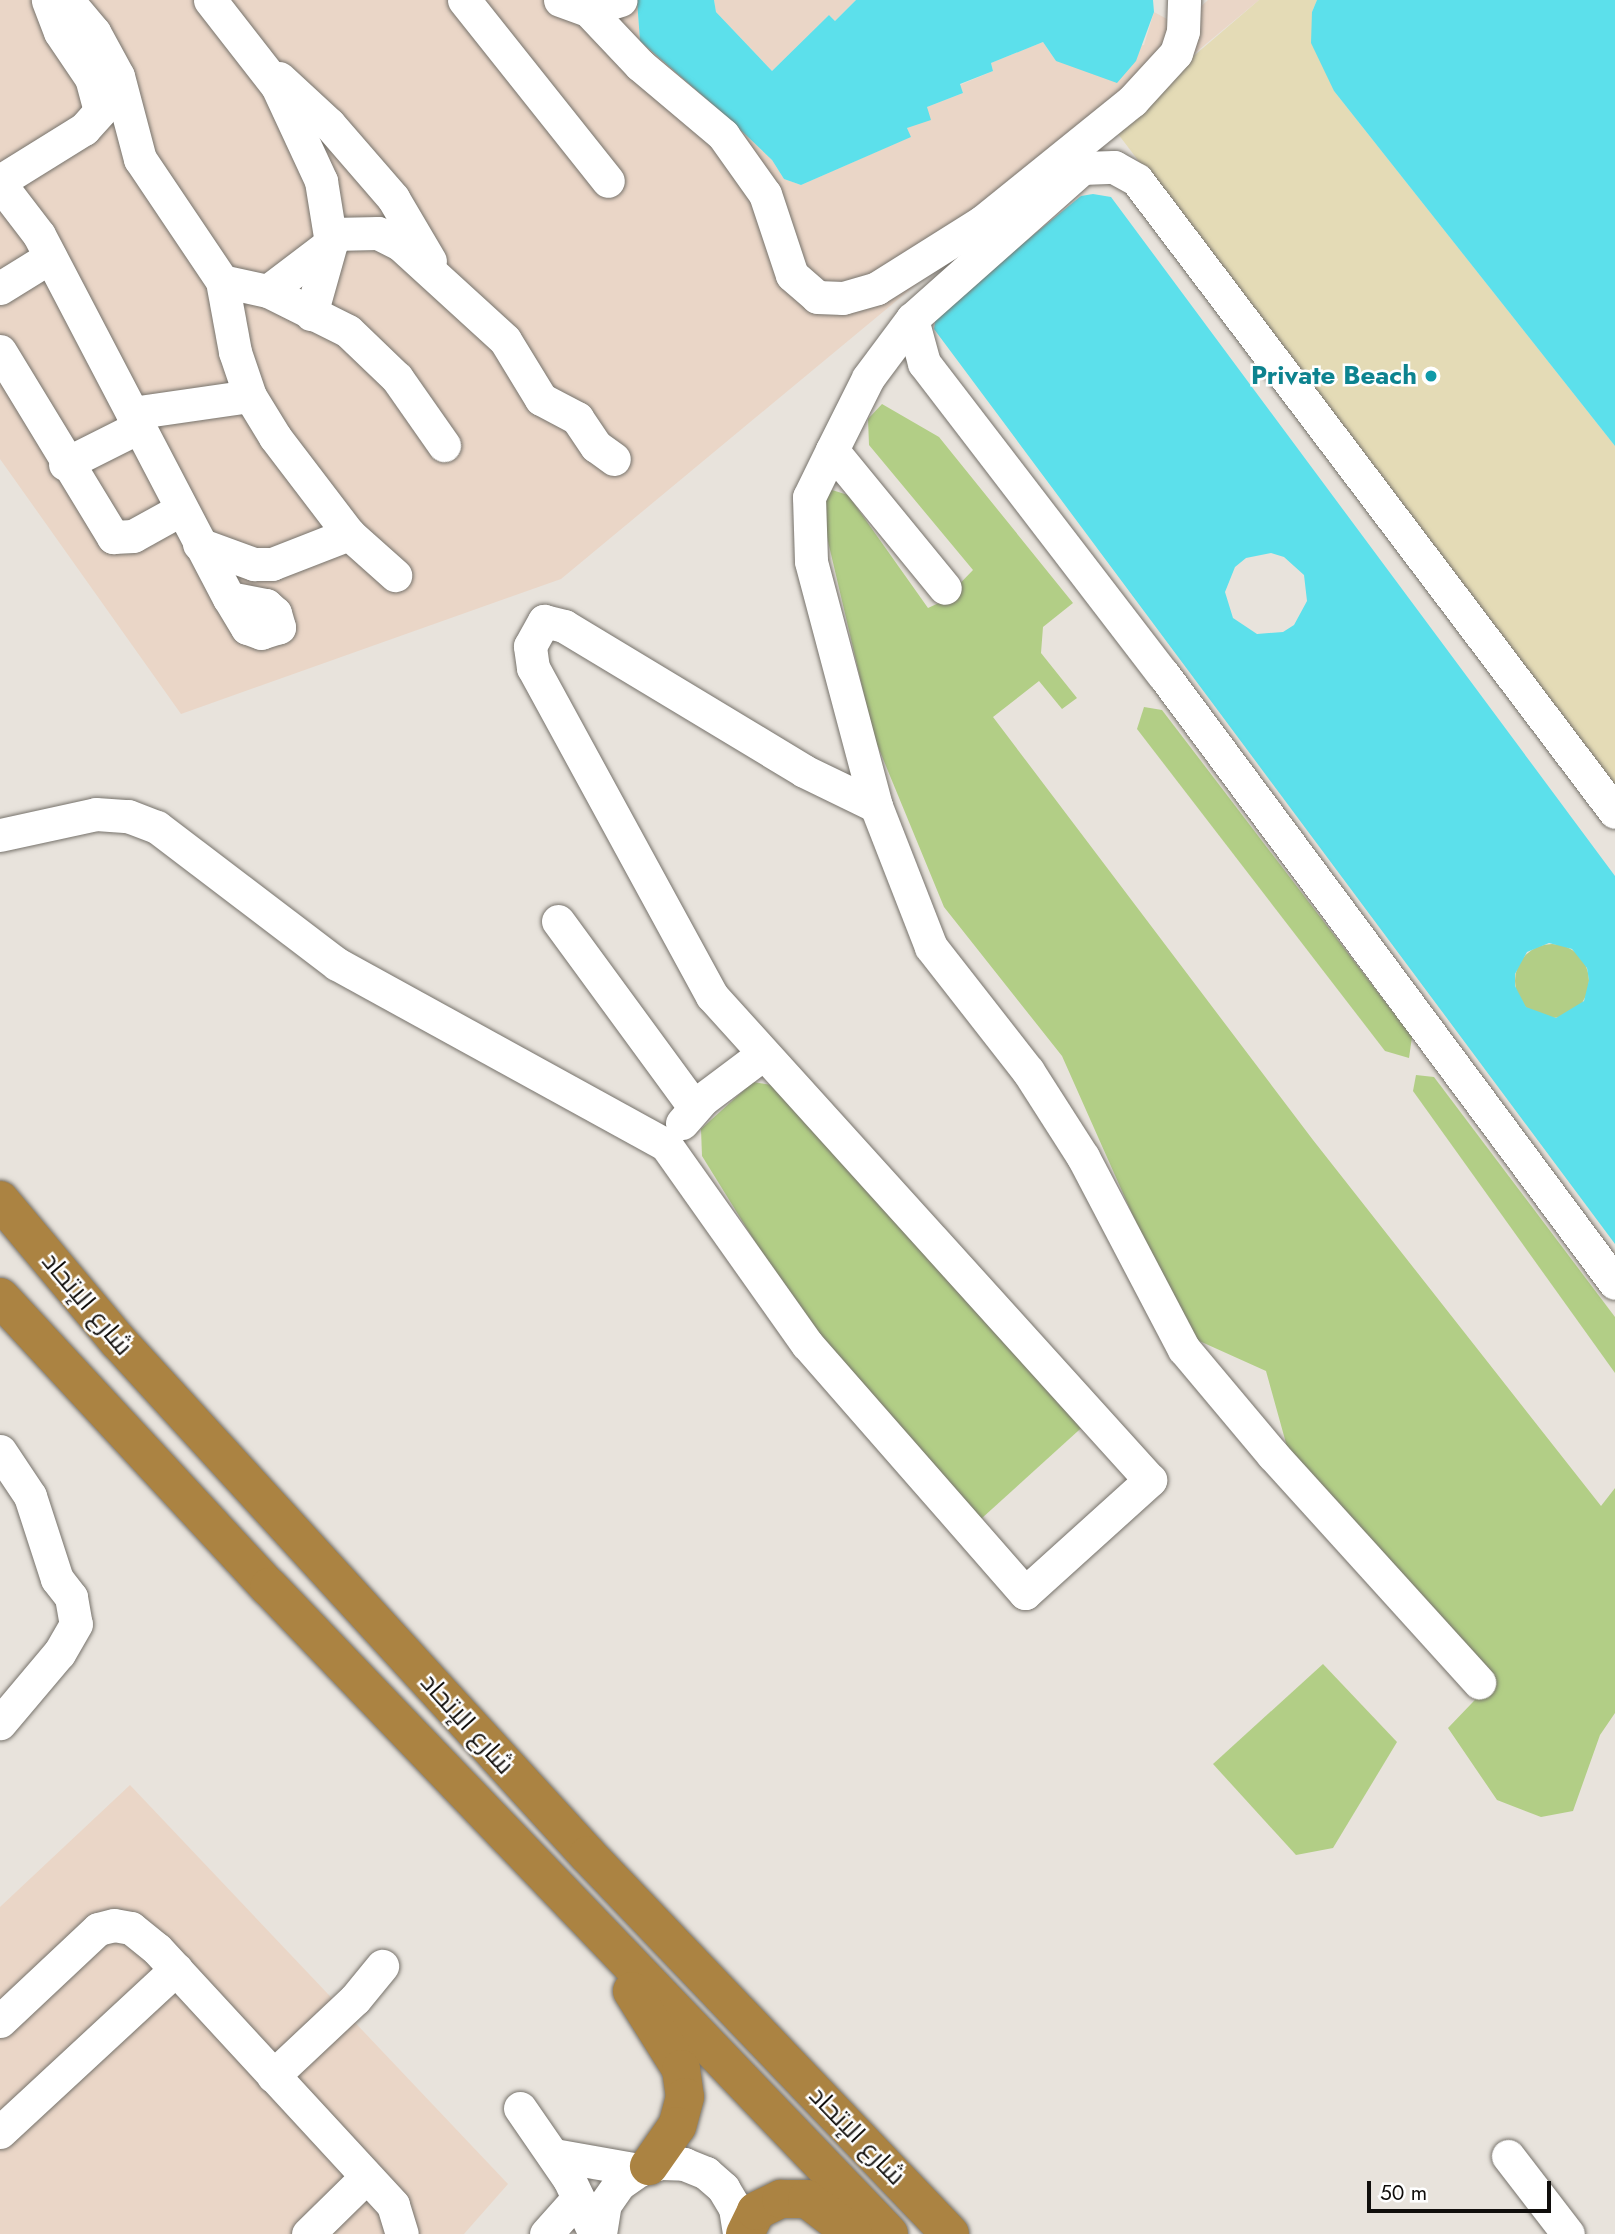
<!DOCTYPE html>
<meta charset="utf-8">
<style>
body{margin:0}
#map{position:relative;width:1615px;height:2234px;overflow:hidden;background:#e8e3dc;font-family:Jost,Cairo,sans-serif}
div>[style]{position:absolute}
.commercial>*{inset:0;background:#ead6c7}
.green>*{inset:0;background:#b2ce86}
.round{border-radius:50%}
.sand>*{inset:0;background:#e4dbb6}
.water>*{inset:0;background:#5ce0eb}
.roads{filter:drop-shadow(0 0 2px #76726b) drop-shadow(0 0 2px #76726b)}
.minor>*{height:33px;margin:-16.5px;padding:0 16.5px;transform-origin:16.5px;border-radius:16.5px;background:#fff}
.highway>*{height:38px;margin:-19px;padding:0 19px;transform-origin:19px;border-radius:19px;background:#ab8342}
.dots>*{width:19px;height:19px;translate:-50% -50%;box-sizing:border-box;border:4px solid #fff;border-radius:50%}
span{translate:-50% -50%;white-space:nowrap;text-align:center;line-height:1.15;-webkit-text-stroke:5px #fff;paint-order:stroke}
.culture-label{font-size:26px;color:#0d838f;font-weight:700}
.right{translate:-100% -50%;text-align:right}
.street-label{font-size:26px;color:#100e0c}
.scale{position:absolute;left:1367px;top:2181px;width:184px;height:32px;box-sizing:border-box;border:4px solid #100e0c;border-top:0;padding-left:9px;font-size:21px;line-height:24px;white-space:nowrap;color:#100e0c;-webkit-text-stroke:5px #fff;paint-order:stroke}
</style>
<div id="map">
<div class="commercial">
<div style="clip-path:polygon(0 0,637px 0,640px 41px,727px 117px,772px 160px,784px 179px,801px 185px,910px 137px,907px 128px,927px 107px,963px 93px,960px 85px,993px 71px,991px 63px,1043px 42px,1056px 61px,1144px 45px,1154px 12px,1180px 26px,1208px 0,1259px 0,561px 579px,181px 714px,0 459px)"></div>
<div style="clip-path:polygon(714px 0,856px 0,835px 21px,829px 15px,772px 71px,716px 12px)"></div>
<div style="clip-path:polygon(130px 1785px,508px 2184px,464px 2234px,0 2234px,0 1907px)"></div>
</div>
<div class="green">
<div style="clip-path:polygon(882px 404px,939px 437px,1073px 603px,1043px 627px,1041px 653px,1077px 698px,1062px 709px,1039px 681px,993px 717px,1313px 1140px,1601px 1506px,1615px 1488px,1615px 1713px,1600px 1735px,1573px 1811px,1541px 1817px,1497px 1800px,1448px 1728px,1494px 1680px,1289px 1454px,1266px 1371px,1186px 1335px,1062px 1056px,944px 907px,874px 737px,819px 503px,832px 490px,848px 495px,928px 608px,943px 601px,973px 570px,869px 445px,868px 419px)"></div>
<div style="clip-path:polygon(1144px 707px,1162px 710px,1412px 1037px,1409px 1058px,1385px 1051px,1137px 729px)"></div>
<div class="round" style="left:1515px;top:944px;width:74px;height:74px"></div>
<div style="clip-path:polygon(1416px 1075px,1434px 1077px,1615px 1317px,1615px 1373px,1413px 1091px)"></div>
<div style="clip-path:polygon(753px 1082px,792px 1088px,1089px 1421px,971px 1528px,804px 1321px,702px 1156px,701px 1129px)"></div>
<div style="clip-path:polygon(1323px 1664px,1397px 1742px,1333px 1848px,1296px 1855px,1213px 1764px)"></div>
</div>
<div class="sand">
<div style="clip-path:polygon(1259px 0,1317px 0,1312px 12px,1334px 91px,1615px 446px,1615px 788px,1112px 126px)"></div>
</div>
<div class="water">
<div style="clip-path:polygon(637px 0,714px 0,716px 12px,772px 71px,829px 15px,835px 21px,856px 0,1153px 0,1154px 12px,1136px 61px,1117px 83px,1056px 61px,1043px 42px,991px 63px,993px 71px,960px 84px,963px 93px,927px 107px,931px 120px,907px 128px,911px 137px,801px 185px,784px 179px,772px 160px,727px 117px,640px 41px)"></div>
<div style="clip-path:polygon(1317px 0,1615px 0,1615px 446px,1334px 91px,1311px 43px,1312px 12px)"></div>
<div style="clip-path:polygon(evenodd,1093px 194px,1111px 197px,1615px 876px,1615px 1244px,934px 329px,936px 315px,1081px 196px,1093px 194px,1271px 553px,1284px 557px,1304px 575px,1307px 601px,1294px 625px,1283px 632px,1257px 634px,1233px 618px,1225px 592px,1235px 567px,1246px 558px,1271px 553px,1093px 194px,1549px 943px,1572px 949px,1587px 968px,1589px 980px,1584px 1001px,1556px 1018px,1526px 1007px,1515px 986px,1515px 974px,1527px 952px,1549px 943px)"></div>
</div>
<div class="roads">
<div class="minor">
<div style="left:67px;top:0;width:42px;rotate:49.8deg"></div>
<div style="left:94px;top:32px;width:50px;rotate:61.4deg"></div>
<div style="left:118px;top:76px;width:86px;rotate:75.2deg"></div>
<div style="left:140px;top:159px;width:147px;rotate:56.1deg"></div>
<div style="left:222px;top:281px;width:72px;rotate:79.6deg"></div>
<div style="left:235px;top:352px;width:46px;rotate:71.2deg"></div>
<div style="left:250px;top:396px;width:48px;rotate:58.6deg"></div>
<div style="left:275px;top:437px;width:122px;rotate:52.7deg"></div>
<div style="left:349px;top:534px;width:62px;rotate:41.7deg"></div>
<div style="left:210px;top:0;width:109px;rotate:52.1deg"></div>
<div style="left:277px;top:86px;width:105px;rotate:65.1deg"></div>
<div style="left:321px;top:181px;width:63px;rotate:80.8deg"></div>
<div style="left:331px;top:243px;width:74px;rotate:105.7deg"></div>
<div style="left:464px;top:0;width:231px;rotate:51.5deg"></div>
<div style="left:560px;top:0;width:30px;rotate:20deg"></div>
<div style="left:588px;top:10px;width:76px;rotate:46.6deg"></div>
<div style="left:640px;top:65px;width:109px;rotate:40.1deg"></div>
<div style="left:723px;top:135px;width:72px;rotate:54.6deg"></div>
<div style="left:765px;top:194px;width:85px;rotate:71.6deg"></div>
<div style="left:792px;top:275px;width:33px;rotate:41deg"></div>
<div style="left:817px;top:297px;width:26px;rotate:2deg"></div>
<div style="left:843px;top:298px;width:35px;rotate:-16deg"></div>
<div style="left:877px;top:288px;width:124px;rotate:-32.2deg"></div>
<div style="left:982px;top:222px;width:193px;rotate:-38.9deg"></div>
<div style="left:1132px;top:101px;width:65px;rotate:-47.5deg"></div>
<div style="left:1176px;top:53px;width:23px;rotate:-72deg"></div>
<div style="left:1183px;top:31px;width:31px;rotate:-88deg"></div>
<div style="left:588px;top:10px;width:34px;rotate:-17deg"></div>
<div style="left:279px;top:78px;width:68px;rotate:42.6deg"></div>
<div style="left:329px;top:124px;width:98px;rotate:49.1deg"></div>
<div style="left:393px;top:198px;width:73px;rotate:59.6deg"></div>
<div style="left:0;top:181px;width:99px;rotate:-31.8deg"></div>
<div style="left:84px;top:129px;width:24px;rotate:-48deg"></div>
<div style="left:100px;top:111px;width:34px;rotate:-105deg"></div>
<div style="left:91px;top:78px;width:55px;rotate:-124deg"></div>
<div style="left:60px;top:32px;width:34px;rotate:-111deg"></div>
<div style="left:0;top:184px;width:64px;rotate:52.6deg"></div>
<div style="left:39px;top:235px;width:410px;rotate:62.4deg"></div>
<div style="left:229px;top:598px;width:38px;rotate:11deg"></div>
<div style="left:266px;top:605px;width:12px;rotate:42deg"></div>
<div style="left:275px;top:613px;width:15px;rotate:74deg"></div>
<div style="left:279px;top:627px;width:19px;rotate:162deg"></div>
<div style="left:261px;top:633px;width:15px;rotate:-160deg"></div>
<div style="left:247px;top:628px;width:35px;rotate:-121deg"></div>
<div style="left:332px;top:234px;width:46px;rotate:-1.2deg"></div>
<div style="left:378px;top:233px;width:25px;rotate:27deg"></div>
<div style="left:400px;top:244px;width:142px;rotate:42.4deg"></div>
<div style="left:505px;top:340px;width:69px;rotate:58.6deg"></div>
<div style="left:541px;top:399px;width:41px;rotate:27.8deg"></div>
<div style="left:577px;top:418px;width:34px;rotate:56deg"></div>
<div style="left:596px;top:446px;width:22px;rotate:36deg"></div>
<div style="left:222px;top:281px;width:47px;rotate:12.3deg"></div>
<div style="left:268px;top:291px;width:89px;rotate:26.6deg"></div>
<div style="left:348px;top:331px;width:68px;rotate:43.8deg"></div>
<div style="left:397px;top:378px;width:82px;rotate:55deg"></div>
<div style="left:0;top:288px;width:59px;rotate:-31.8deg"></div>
<div style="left:268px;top:291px;width:79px;rotate:-37.3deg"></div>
<div style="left:912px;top:319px;width:46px;rotate:74.7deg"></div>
<div style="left:924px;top:363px;width:392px;rotate:52.5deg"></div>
<div style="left:1163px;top:674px;width:758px;rotate:53.42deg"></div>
<div style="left:0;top:351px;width:218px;rotate:58.7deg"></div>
<div style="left:113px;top:537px;width:20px;rotate:-3deg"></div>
<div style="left:133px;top:536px;width:54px;rotate:-29deg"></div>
<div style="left:132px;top:413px;width:119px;rotate:-8.2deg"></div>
<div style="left:832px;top:450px;width:80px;rotate:-63.4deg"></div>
<div style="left:868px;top:378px;width:74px;rotate:-53.3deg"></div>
<div style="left:912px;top:319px;width:227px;rotate:-41.6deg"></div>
<div style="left:1082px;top:168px;width:32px;rotate:-2deg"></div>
<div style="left:1114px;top:167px;width:26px;rotate:29deg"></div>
<div style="left:1137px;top:180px;width:792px;rotate:52.9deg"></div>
<div style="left:65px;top:464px;width:83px;rotate:-26.6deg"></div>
<div style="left:199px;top:544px;width:59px;rotate:20deg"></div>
<div style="left:254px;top:564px;width:18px"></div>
<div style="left:272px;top:564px;width:83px;rotate:-21.3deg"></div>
<div style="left:876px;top:806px;width:151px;rotate:68.7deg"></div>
<div style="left:931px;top:947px;width:157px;rotate:52deg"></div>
<div style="left:1028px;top:1071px;width:102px;rotate:57.4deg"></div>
<div style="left:1083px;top:1157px;width:217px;rotate:62.3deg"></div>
<div style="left:1184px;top:1349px;width:138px;rotate:50deg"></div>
<div style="left:1273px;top:1455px;width:307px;rotate:47.8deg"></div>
<div style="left:0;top:835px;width:98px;rotate:-12.3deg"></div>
<div style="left:96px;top:814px;width:32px;rotate:4deg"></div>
<div style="left:128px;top:816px;width:31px;rotate:21deg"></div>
<div style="left:157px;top:827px;width:226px;rotate:37.3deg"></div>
<div style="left:337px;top:964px;width:376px;rotate:28.8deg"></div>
<div style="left:666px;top:1145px;width:244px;rotate:54.7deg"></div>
<div style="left:807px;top:1344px;width:331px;rotate:48.8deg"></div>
<div style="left:1025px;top:1593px;width:169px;rotate:-42.1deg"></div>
<div style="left:1150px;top:1480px;width:653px;rotate:-132.14deg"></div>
<div style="left:712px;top:996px;width:374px;rotate:-118.6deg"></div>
<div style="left:533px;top:668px;width:22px;rotate:-98deg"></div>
<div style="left:530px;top:646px;width:29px;rotate:-61deg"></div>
<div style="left:544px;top:621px;width:21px;rotate:14deg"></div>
<div style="left:564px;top:626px;width:280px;rotate:31.1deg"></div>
<div style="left:804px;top:771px;width:80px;rotate:25.9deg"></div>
<div style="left:876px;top:806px;width:253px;rotate:-104.9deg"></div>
<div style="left:811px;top:561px;width:64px;rotate:-91.8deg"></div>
<div style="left:809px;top:497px;width:52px;rotate:-63.9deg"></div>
<div style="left:832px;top:450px;width:178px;rotate:50.7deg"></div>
<div style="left:558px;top:921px;width:230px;rotate:53.8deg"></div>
<div style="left:682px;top:1123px;width:32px;rotate:-49deg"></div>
<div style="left:703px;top:1099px;width:75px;rotate:-36.9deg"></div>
<div style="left:0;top:1451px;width:54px;rotate:56.3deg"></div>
<div style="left:30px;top:1496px;width:87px;rotate:72deg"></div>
<div style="left:57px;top:1579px;width:23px;rotate:52deg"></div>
<div style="left:71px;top:1597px;width:27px;rotate:80deg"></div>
<div style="left:76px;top:1624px;width:34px;rotate:120deg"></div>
<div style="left:59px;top:1653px;width:92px;rotate:130.1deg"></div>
<div style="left:0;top:2021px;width:134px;rotate:-43.2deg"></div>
<div style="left:98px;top:1929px;width:16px;rotate:-14deg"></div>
<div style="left:114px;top:1925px;width:17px;rotate:10deg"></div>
<div style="left:131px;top:1928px;width:33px;rotate:39deg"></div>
<div style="left:157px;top:1949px;width:348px;rotate:47.3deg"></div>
<div style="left:393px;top:2205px;width:30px;rotate:73deg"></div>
<div style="left:273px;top:2076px;width:112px;rotate:-43.2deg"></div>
<div style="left:355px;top:1999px;width:43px;rotate:-50.7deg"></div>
<div style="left:520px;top:2108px;width:86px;rotate:55.4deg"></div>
<div style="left:569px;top:2179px;width:61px;rotate:64.7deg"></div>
<div style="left:0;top:2132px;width:240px;rotate:-42.8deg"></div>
<div style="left:554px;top:2155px;width:86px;rotate:10deg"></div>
<div style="left:1508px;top:2156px;width:98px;rotate:52.4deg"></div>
<div style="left:308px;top:2234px;width:81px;rotate:-44.5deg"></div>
<div style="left:546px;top:2234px;width:48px;rotate:-48.4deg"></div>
<div style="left:600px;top:2234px;width:30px;rotate:-81deg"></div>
<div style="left:605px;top:2204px;width:24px;rotate:-55deg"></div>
<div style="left:619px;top:2184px;width:24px;rotate:-35deg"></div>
<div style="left:639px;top:2170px;width:23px;rotate:-18deg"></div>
<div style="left:661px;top:2163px;width:23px;rotate:2deg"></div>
<div style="left:684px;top:2164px;width:24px;rotate:22deg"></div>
<div style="left:706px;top:2173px;width:23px;rotate:41deg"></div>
<div style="left:723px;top:2188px;width:23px;rotate:59deg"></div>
<div style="left:735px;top:2208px;width:26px;rotate:81deg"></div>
</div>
<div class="highway">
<div style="left:0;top:1200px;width:184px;rotate:50.1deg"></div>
<div style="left:118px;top:1341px;width:696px;rotate:47.56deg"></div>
<div style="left:588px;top:1855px;width:524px;rotate:46.31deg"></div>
<div style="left:0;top:1297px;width:396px;rotate:47.2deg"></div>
<div style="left:269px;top:1587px;width:896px;rotate:46.22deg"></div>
<div style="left:632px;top:1991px;width:92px;rotate:57.9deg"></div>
<div style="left:681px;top:2069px;width:28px;rotate:82deg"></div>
<div style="left:685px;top:2097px;width:30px;rotate:105deg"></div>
<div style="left:677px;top:2126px;width:49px;rotate:125deg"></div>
<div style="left:745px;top:2234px;width:25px;rotate:-64deg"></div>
<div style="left:756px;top:2211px;width:28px;rotate:-26deg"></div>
<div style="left:781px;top:2199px;width:26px"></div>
<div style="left:807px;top:2199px;width:58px;rotate:37.3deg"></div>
</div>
</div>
<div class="dots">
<div style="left:1431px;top:376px;background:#0f9aa8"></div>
</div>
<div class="culture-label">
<span class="right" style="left:1417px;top:376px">Private Beach</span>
</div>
<div class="street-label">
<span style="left:87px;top:1304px;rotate:50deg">شارع الإتحاد</span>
<span style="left:467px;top:1724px;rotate:48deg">شارع الإتحاد</span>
<span style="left:857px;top:2136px;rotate:46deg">شارع الإتحاد</span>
</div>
<div class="scale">50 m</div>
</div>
